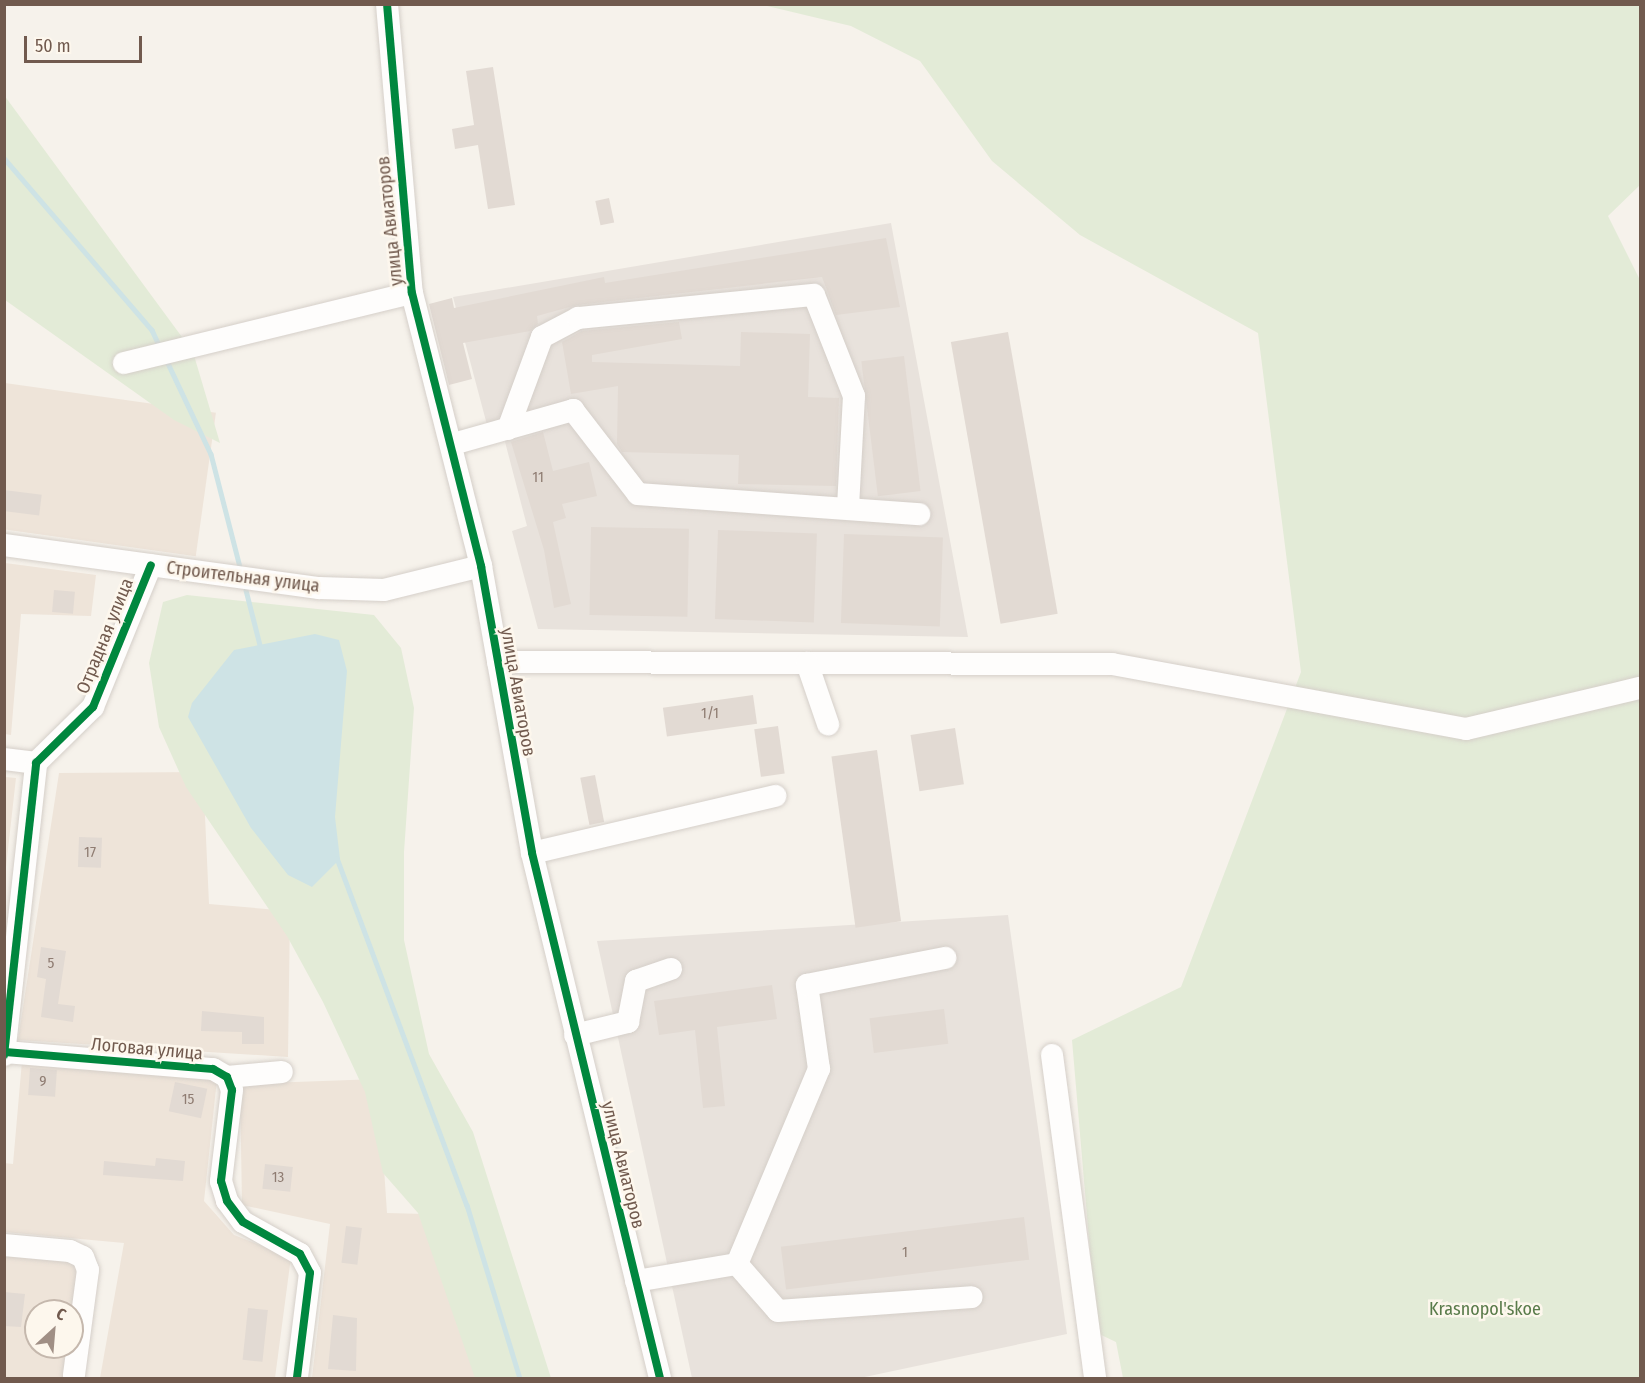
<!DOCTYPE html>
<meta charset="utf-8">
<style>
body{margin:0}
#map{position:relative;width:1645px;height:1383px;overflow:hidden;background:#f6f2eb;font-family:"Fira Sans Condensed",sans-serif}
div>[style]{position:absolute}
.residential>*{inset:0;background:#eee4d9;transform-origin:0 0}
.industrial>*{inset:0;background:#e8e2dc}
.green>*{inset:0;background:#e3ebd7}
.water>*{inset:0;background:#cee3e5}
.stream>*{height:4.5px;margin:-2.25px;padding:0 2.25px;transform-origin:2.25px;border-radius:2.25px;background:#cee3e5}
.building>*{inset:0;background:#e2dad3;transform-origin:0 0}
.roads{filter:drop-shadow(0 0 2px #d5cfc9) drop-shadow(0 0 2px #d5cfc9)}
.minor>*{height:22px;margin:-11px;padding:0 11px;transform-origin:11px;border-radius:11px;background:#fefdfc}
.cycleway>*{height:8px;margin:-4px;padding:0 4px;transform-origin:4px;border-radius:4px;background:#00873e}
span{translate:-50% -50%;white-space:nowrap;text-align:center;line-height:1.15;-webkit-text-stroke:5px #fdf7ed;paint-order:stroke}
.number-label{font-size:15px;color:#8f7c72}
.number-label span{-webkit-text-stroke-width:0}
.street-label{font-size:18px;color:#715a4e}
.park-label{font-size:18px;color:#597b4a}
.frame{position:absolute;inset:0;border:6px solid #715a4e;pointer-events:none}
.north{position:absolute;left:24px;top:1299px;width:60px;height:60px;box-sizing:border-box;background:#fdf7ed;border:2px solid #c5b8ad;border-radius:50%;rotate:26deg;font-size:16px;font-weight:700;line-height:24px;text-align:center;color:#715a4e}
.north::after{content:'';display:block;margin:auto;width:21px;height:27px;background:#a08f85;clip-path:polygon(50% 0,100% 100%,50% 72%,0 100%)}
.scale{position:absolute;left:24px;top:36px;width:118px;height:27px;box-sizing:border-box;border:3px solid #715a4e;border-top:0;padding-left:8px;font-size:18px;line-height:21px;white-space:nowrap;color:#715a4e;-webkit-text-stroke:4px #fdf7ed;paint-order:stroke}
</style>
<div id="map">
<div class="residential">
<div style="left:5px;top:383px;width:213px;height:145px;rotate:8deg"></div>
<div style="clip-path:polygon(5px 563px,96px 575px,91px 616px,21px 614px,11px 735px,5px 734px)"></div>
<div style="clip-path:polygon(203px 772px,209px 904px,290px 911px,288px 1057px,18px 1040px,59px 773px)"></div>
<div style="clip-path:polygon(5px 777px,16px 778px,5px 876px,4px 777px)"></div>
<div style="clip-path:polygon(22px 1061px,217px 1079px,204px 1201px,234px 1235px,291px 1257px,275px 1378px,100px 1378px,124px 1243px,5px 1232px,4px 1163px,13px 1164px)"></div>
<div style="clip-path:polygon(378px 1079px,387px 1213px,425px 1214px,478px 1378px,312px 1378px,330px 1224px,242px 1205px,240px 1084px)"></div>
<div style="clip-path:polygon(5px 1252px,78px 1261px,72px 1311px,36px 1311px,36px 1347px,69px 1347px,66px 1378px,5px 1378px)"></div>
</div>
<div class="industrial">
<div style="clip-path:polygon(891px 223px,968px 637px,538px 629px,512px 531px,527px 526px,504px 438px,491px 440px,453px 297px)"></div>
<div style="clip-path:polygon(1008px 915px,1067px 1334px,860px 1378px,692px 1378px,597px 941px)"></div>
</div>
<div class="green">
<div style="clip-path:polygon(763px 5px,1640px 5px,1640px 185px,1608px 216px,1640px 280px,1640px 1378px,1123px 1378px,1116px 1342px,1097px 1333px,1072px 1040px,1181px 987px,1301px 672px,1258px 333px,1080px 235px,992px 161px,920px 61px,851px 26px)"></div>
<div style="clip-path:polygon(4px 95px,193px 352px,220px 443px,174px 420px,5px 300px)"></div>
<div style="clip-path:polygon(187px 595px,374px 615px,401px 648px,414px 708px,404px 852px,404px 940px,429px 1054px,473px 1132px,551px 1378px,475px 1378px,418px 1213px,383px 1173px,365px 1092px,323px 1002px,287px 936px,186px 787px,159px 727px,149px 663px,163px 602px)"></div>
</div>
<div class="water">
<div style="clip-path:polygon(315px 634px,339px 640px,347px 671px,335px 817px,340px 859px,312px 887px,288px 875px,251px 828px,188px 717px,192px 703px,234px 650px)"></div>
</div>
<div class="stream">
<div style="left:4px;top:158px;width:227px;rotate:49.3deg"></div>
<div style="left:152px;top:330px;width:21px;rotate:65deg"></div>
<div style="left:166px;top:359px;width:105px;rotate:64.7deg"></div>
<div style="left:211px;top:454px;width:117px;rotate:75.6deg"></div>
<div style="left:246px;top:590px;width:65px;rotate:75.7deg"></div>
<div style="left:337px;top:858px;width:371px;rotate:69.5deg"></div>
<div style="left:467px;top:1205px;width:181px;rotate:73deg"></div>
</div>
<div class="building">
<div style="clip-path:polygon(493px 67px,515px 205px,488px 209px,478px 145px,455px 149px,452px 129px,474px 125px,466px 71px)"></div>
<div style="left:609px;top:198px;width:25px;height:14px;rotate:78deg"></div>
<div style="clip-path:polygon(886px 238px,900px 307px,836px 315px,822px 277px,577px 305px,537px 316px,538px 324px,530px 331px,463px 343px,472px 379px,449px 385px,429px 304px,452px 298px,454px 308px,604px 277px,605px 283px)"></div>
<div style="clip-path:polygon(679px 322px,682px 339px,592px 355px,592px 362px,740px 366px,741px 332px,810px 334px,808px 397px,839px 398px,836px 486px,738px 484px,739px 455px,622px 452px,617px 444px,618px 386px,571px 394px,562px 342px,582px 331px)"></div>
<div style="left:1008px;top:332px;width:286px;height:58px;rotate:80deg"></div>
<div style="left:904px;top:356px;width:136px;height:43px;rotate:83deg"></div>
<div style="clip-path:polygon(543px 432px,553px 471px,589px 462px,597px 496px,562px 504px,566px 518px,553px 522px,571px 604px,554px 608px,544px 550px,511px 442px)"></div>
<div style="left:4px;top:490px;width:38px;height:21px;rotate:7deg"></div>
<div style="left:591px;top:527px;width:98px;height:88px;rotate:1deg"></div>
<div style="left:718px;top:530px;width:99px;height:89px;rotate:2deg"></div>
<div style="left:844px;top:534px;width:99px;height:89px;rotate:2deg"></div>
<div style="left:54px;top:590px;width:21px;height:22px;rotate:5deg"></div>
<div style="left:753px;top:695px;width:29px;height:91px;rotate:82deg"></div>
<div style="left:778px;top:726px;width:48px;height:24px;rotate:82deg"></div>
<div style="left:955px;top:728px;width:57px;height:45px;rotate:81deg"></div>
<div style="left:877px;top:750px;width:173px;height:46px;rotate:82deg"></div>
<div style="left:595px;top:775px;width:48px;height:15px;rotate:79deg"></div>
<div style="left:79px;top:837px;width:23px;height:30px;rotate:2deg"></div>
<div style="clip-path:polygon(41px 947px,66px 951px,58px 1004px,75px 1006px,73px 1022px,41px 1017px,46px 979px,37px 977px)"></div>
<div style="clip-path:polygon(772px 985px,777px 1019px,717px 1027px,725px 1106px,703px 1108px,695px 1030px,659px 1035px,654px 1001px)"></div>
<div style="left:944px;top:1009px;width:35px;height:75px;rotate:83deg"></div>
<div style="clip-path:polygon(202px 1011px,264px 1017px,264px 1044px,242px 1044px,242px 1032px,201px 1031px)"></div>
<div style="left:30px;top:1068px;width:27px;height:27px;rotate:4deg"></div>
<div style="left:175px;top:1082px;width:33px;height:30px;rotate:12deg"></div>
<div style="clip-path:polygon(156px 1158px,185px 1161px,183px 1181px,103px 1175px,104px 1161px,155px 1166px)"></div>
<div style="left:265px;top:1164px;width:28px;height:25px;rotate:6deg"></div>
<div style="left:1024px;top:1217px;width:43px;height:245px;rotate:83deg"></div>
<div style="left:346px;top:1226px;width:16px;height:37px;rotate:7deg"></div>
<div style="clip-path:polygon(4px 1292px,25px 1294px,21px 1327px,4px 1326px)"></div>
<div style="left:248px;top:1308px;width:20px;height:52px;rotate:6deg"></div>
<div style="clip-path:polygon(333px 1315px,357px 1318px,356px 1371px,328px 1369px)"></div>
</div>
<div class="roads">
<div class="minor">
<div style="left:387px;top:4px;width:290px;rotate:85.1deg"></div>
<div style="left:412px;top:293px;width:282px;rotate:75.8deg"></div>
<div style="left:481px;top:566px;width:291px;rotate:79.9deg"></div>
<div style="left:532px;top:853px;width:540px;rotate:76.3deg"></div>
<div style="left:124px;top:363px;width:296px;rotate:-13.7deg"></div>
<div style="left:508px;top:429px;width:98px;rotate:-69.7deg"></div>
<div style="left:542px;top:337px;width:41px;rotate:-27.8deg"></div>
<div style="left:578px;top:318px;width:237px;rotate:-5.6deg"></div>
<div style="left:814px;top:295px;width:109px;rotate:68.4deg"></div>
<div style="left:854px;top:396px;width:110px;rotate:93.1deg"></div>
<div style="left:453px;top:444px;width:125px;rotate:-15.8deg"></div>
<div style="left:573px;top:410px;width:106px;rotate:52.3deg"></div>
<div style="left:638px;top:494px;width:282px;rotate:4.1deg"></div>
<div style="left:4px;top:545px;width:318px;rotate:7.8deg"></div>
<div style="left:319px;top:588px;width:65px;rotate:1.8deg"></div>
<div style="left:384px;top:590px;width:100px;rotate:-13.9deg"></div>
<div style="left:498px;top:662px;width:614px;rotate:0.19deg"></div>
<div style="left:1112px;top:664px;width:360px;rotate:10.4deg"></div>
<div style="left:1466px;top:729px;width:179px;rotate:-13.3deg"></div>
<div style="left:807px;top:663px;width:65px;rotate:71deg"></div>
<div style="left:4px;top:759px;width:32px;rotate:7deg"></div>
<div style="left:532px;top:853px;width:250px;rotate:-13.2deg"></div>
<div style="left:575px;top:1035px;width:55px;rotate:-13.8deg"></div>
<div style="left:628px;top:1022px;width:42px;rotate:-79deg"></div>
<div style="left:636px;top:981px;width:37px;rotate:-19deg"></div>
<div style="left:5px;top:1052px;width:209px;rotate:4.7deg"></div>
<div style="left:213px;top:1069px;width:16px;rotate:30deg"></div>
<div style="left:227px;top:1077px;width:14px;rotate:69deg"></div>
<div style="left:232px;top:1090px;width:92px;rotate:96.9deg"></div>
<div style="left:221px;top:1181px;width:21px;rotate:73deg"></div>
<div style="left:227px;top:1201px;width:26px;rotate:53deg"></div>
<div style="left:243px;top:1222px;width:65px;rotate:29.3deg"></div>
<div style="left:300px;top:1254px;width:21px;rotate:62deg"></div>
<div style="left:310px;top:1273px;width:106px;rotate:97.1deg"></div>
<div style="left:4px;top:1055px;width:294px;rotate:-83.7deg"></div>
<div style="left:36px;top:763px;width:80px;rotate:-44.5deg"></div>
<div style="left:93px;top:707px;width:153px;rotate:-67.8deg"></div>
<div style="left:1052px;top:1055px;width:326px;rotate:82.4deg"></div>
<div style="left:227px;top:1077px;width:55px;rotate:-5.2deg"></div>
<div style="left:4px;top:1245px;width:66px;rotate:5.2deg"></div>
<div style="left:70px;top:1251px;width:14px;rotate:25deg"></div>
<div style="left:83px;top:1257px;width:14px;rotate:69deg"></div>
<div style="left:88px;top:1270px;width:106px;rotate:97.6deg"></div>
<div style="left:737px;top:1264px;width:62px;rotate:48.9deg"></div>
<div style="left:778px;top:1311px;width:194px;rotate:-4.1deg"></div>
<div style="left:636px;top:1281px;width:102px;rotate:-9.6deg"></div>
<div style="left:737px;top:1264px;width:212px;rotate:-67.2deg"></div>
<div style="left:819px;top:1069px;width:85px;rotate:-98.1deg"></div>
<div style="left:807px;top:985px;width:141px;rotate:-11.1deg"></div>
</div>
</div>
<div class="cycleway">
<div style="left:387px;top:4px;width:290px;rotate:85.1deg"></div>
<div style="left:412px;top:293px;width:282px;rotate:75.8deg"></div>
<div style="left:481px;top:566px;width:291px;rotate:79.9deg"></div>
<div style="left:532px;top:853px;width:540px;rotate:76.3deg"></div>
<div style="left:5px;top:1052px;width:209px;rotate:4.7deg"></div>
<div style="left:213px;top:1069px;width:16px;rotate:30deg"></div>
<div style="left:227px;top:1077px;width:14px;rotate:69deg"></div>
<div style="left:232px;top:1090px;width:92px;rotate:96.9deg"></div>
<div style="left:221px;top:1181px;width:21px;rotate:73deg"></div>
<div style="left:227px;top:1201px;width:26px;rotate:53deg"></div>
<div style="left:243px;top:1222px;width:65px;rotate:29.3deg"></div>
<div style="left:300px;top:1254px;width:21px;rotate:62deg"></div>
<div style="left:310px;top:1273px;width:106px;rotate:97.1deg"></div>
<div style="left:4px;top:1055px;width:294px;rotate:-83.7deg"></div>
<div style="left:36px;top:763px;width:80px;rotate:-44.5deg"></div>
<div style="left:93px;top:707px;width:153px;rotate:-67.8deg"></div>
</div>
<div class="number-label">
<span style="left:538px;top:478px">11</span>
<span style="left:710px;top:714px">1/1</span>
<span style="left:90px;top:853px">17</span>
<span style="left:51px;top:964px">5</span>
<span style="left:43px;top:1082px">9</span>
<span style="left:188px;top:1100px">15</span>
<span style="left:278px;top:1178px">13</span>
<span style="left:905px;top:1253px">1</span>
</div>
<div class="street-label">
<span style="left:390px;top:221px;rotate:-96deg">улица Авиаторов</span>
<span style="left:243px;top:577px;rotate:7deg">Строительная улица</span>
<span style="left:105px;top:636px;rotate:-68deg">Отрадная улица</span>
<span style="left:518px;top:692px;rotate:80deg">улица Авиаторов</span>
<span style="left:147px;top:1049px;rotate:5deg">Логовая улица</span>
<span style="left:623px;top:1165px;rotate:76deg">улица Авиаторов</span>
</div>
<div class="park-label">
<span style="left:1485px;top:1309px">Krasnopol'skoe</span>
</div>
<div class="frame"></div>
<div class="north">С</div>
<div class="scale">50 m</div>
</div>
